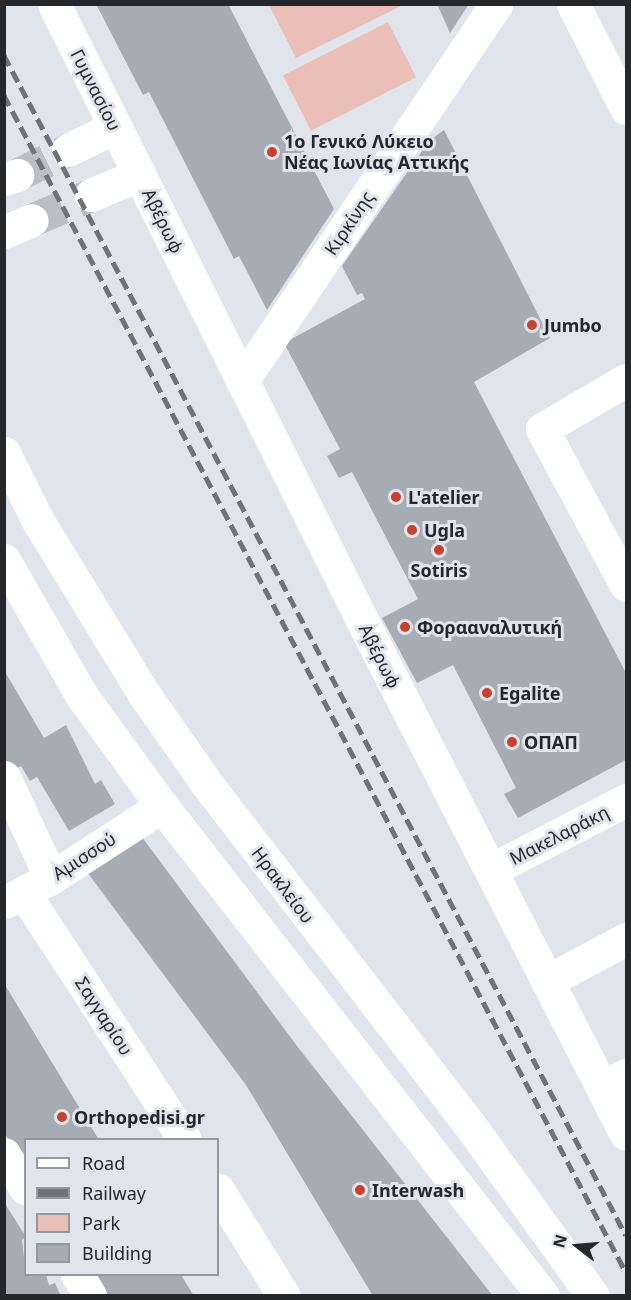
<!DOCTYPE html>
<meta charset="utf-8">
<style>
body{margin:0}
#map{position:relative;width:631px;height:1300px;overflow:hidden;background:#e0e5ec;font-family:"Noto Sans",sans-serif}
div>[style]{position:absolute}
.green>*{inset:0;background:#eabfb7;transform-origin:0 0}
.building>*{inset:0;background:#a7abb2}
.minor-tunnel>*{height:33px;margin-top:-16.5px;transform-origin:0;background:repeating-linear-gradient(90deg,#bbbfc5 0 33px,transparent 0 49px)}
.minor>*{height:33px;margin:-16.5px;padding:0 16.5px;transform-origin:16.5px;border-radius:16.5px;background:#fff}
.major>*{height:33px;margin:-16.5px;padding:0 16.5px;transform-origin:16.5px;border-radius:16.5px;background:#fff}
.rail>*{height:4.5px;margin-top:-2.25px;transform-origin:0;background:repeating-linear-gradient(90deg,#6f7277 0 12px,transparent 0 18px)}
.dots>*{width:16px;height:16px;translate:-50% -50%;box-sizing:border-box;border:3px solid #e0e5ec;border-radius:50%}
span{translate:-50% -50%;white-space:nowrap;text-align:center;line-height:1.15;-webkit-text-stroke:6px #e0e5ec;paint-order:stroke}
.street-label{font-size:18px;color:#25272a}
.poi-label{font-size:18px;color:#25272a;font-weight:700}
.left{translate:0 -50%;text-align:left}
.frame{position:absolute;inset:0;border:6px solid #25272a;pointer-events:none}
.legend{position:absolute;left:24px;top:1138px;width:195px;height:138px;box-sizing:border-box;background:#e0e5ec;border:2px solid #95999e;margin:0;padding:8px 10px;list-style:none;font-size:18px;color:#25272a}
.legend li{display:flex;align-items:center;gap:12px;height:30px}
.legend b{width:30px;border:2px solid #95999e}
.north{position:absolute;left:547px;top:1216px;width:60px;height:60px;-webkit-text-stroke:4px #e0e5ec;paint-order:stroke;rotate:286deg;font-size:16px;font-weight:700;line-height:24px;text-align:center;color:#25272a}
.north::after{content:'';display:block;margin:auto;width:21px;height:27px;background:#25272a;clip-path:polygon(50% 0,100% 100%,50% 72%,0 100%)}
</style>
<div id="map">
<div class="green">
<div style="clip-path:polygon(269px 5px,403px 5px,296px 58px)"></div>
<div style="left:388px;top:22px;width:62px;height:118px;rotate:63deg"></div>
</div>
<div class="building">
<div style="clip-path:polygon(96px 4px,228px 4px,334px 209px,267px 310px,239px 256px,234px 259px,149px 92px,143px 95px)"></div>
<div style="clip-path:polygon(437px 4px,469px 4px,450px 33px)"></div>
<div style="clip-path:polygon(444px 130px,550px 338px,474px 382px,626px 673px,626px 760px,518px 818px,504px 794px,516px 788px,453px 665px,417px 683px,382px 618px,418px 599px,352px 472px,339px 478px,327px 456px,340px 449px,284px 343px,365px 299px,362px 293px,357px 295px,342px 266px,429px 141px)"></div>
<div style="clip-path:polygon(4px 670px,44px 738px,66px 725px,95px 784px,101px 780px,115px 804px,69px 831px,37px 777px,30px 781px,21px 766px,6px 775px)"></div>
<div style="clip-path:polygon(139px 833px,297px 1046px,493px 1296px,373px 1296px,246px 1085px,87px 872px)"></div>
<div style="clip-path:polygon(5px 985px,99px 1140px,26px 1140px,26px 1169px,5px 1134px)"></div>
<div style="clip-path:polygon(4px 1202px,26px 1237px,22px 1240px,26px 1275px,46px 1275px,49px 1285px,55px 1283px,61px 1296px,4px 1296px)"></div>
<div style="clip-path:polygon(90px 1275px,181px 1275px,194px 1296px,103px 1296px)"></div>
</div>
<div class="minor-tunnel">
<div style="left:17px;top:175px;width:57px;rotate:-26.1deg"></div>
<div style="left:32px;top:220px;width:64px;rotate:-23deg"></div>
</div>
<div class="minor">
<div style="left:54px;top:4px;width:704px;rotate:63.43deg"></div>
<div style="left:369px;top:634px;width:562px;rotate:62.8deg"></div>
<div style="left:573px;top:4px;width:117px;rotate:63deg"></div>
<div style="left:68px;top:150px;width:52px;rotate:-26.1deg"></div>
<div style="left:4px;top:179px;width:14px;rotate:-17deg"></div>
<div style="left:91px;top:195px;width:53px;rotate:-23.2deg"></div>
<div style="left:4px;top:232px;width:30px;rotate:-23deg"></div>
<div style="left:626px;top:380px;width:97px;rotate:149.7deg"></div>
<div style="left:542px;top:429px;width:177px;rotate:61.7deg"></div>
<div style="left:242px;top:381px;width:455px;rotate:-56deg"></div>
<div style="left:4px;top:777px;width:111px;rotate:65deg"></div>
<div style="left:491px;top:870px;width:152px;rotate:-27.4deg"></div>
<div style="left:24px;top:893px;width:295px;rotate:56.9deg"></div>
<div style="left:5px;top:902px;width:52px;rotate:-27.6deg"></div>
<div style="left:51px;top:878px;width:132px;rotate:-33deg"></div>
<div style="left:547px;top:981px;width:89px;rotate:-28deg"></div>
<div style="left:602px;top:1087px;width:27px;rotate:-27deg"></div>
<div style="left:4px;top:1154px;width:41px;rotate:57.8deg"></div>
<div style="left:218px;top:1190px;width:125px;rotate:58.1deg"></div>
<div style="left:77px;top:1274px;width:26px;rotate:59deg"></div>
</div>
<div class="major">
<div style="left:4px;top:453px;width:76px;rotate:63.4deg"></div>
<div style="left:38px;top:521px;width:203px;rotate:58.5deg"></div>
<div style="left:144px;top:694px;width:110px;rotate:55deg"></div>
<div style="left:207px;top:784px;width:438px;rotate:52.4deg"></div>
<div style="left:474px;top:1131px;width:203px;rotate:54.2deg"></div>
<div style="left:4px;top:560px;width:157px;rotate:60.2deg"></div>
<div style="left:82px;top:696px;width:136px;rotate:54deg"></div>
<div style="left:162px;top:806px;width:621px;rotate:52.13deg"></div>
</div>
<div class="rail">
<div style="left:4px;top:55px;width:1334px;rotate:62.21deg"></div>
<div style="left:4px;top:95px;width:1331px;rotate:62.15deg"></div>
</div>
<div class="dots">
<div style="left:272px;top:152px;background:#cb3f2f"></div>
<div style="left:532px;top:325px;background:#cb3f2f"></div>
<div style="left:396px;top:497px;background:#cb3f2f"></div>
<div style="left:412px;top:530px;background:#cb3f2f"></div>
<div style="left:439px;top:550px;background:#cb3f2f"></div>
<div style="left:405px;top:627px;background:#cb3f2f"></div>
<div style="left:487px;top:693px;background:#cb3f2f"></div>
<div style="left:512px;top:742px;background:#cb3f2f"></div>
<div style="left:62px;top:1117px;background:#cb3f2f"></div>
<div style="left:360px;top:1190px;background:#cb3f2f"></div>
</div>
<div class="street-label">
<span style="left:96px;top:90px;rotate:63deg">Γυμνασίου</span>
<span style="left:163px;top:221px;rotate:64deg">Αβέρωφ</span>
<span style="left:349px;top:223px;rotate:-56deg">Κιρκίνης</span>
<span style="left:380px;top:656px;rotate:63deg">Αβέρωφ</span>
<span style="left:559px;top:835px;rotate:-27deg">Μακελαράκη</span>
<span style="left:84px;top:856px;rotate:-33deg">Αμισσού</span>
<span style="left:283px;top:885px;rotate:53deg">Ηρακλείου</span>
<span style="left:104px;top:1016px;rotate:57deg">Σαγγαρίου</span>
</div>
<div class="poi-label">
<span class="left" style="left:284px;top:152px">1ο Γενικό Λύκειο<br>Νέας Ιωνίας Αττικής</span>
<span class="left" style="left:544px;top:325px">Jumbo</span>
<span class="left" style="left:408px;top:497px">L'atelier</span>
<span class="left" style="left:424px;top:530px">Ugla</span>
<span style="left:439px;top:570px">Sotiris</span>
<span class="left" style="left:417px;top:627px">Φορααναλυτική</span>
<span class="left" style="left:499px;top:693px">Egalite</span>
<span class="left" style="left:524px;top:742px">ΟΠΑΠ</span>
<span class="left" style="left:74px;top:1117px">Orthopedisi.gr</span>
<span class="left" style="left:372px;top:1190px">Interwash</span>
</div>
<div class="frame"></div>
<ul class="legend">
<li><b style="height:8px;background:#fff"></b>Road</li>
<li><b style="height:8px;background:#6f7277"></b>Railway</li>
<li><b style="height:16px;background:#eabfb7"></b>Park</li>
<li><b style="height:16px;background:#a7abb2"></b>Building</li>
</ul>
<div class="north">N</div>
</div>
